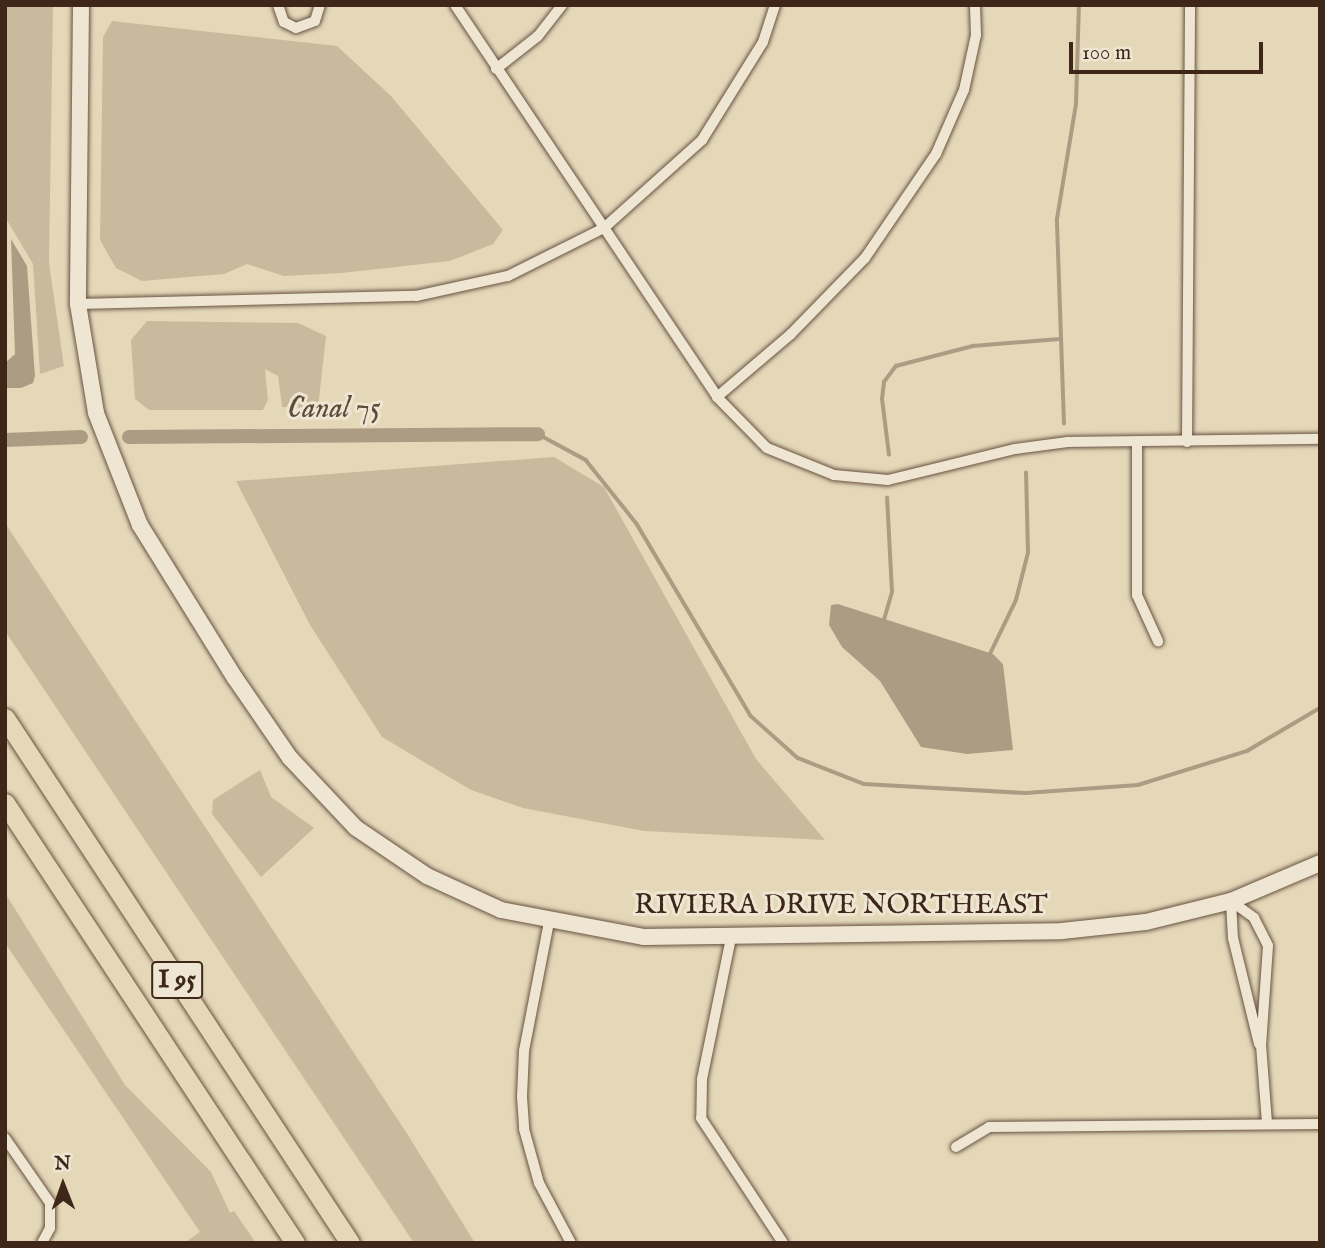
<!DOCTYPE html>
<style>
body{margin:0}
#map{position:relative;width:1325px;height:1248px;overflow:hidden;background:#e5d8b9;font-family:"IM FELL English",serif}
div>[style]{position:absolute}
.green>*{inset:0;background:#c9ba9e}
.water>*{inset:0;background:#ac9c83}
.stream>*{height:3.5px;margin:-1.75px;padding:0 1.75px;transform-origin:1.75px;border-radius:1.75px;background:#ac9c83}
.canal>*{height:14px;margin:-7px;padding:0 7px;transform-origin:7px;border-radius:7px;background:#ac9c83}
.roads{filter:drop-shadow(0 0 2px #685341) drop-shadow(0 0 2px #685341)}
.street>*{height:10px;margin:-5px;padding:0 5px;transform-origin:5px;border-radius:5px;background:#eee6d2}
.secondary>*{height:16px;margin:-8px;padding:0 8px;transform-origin:8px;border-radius:8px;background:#eee6d2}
.highway>*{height:19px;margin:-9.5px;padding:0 9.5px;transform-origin:9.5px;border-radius:9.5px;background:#e5d8b9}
span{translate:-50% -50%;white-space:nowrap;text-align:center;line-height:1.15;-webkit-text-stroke:6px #eee6d2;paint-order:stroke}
.shield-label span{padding:2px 5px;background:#eee6d2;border:2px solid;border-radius:5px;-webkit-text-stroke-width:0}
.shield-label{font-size:26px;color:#3e2719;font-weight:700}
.street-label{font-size:28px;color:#3e2719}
.water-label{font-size:30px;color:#5f4a39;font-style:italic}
.frame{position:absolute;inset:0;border:7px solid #3e2719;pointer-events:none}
.north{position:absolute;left:28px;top:1150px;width:70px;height:70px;-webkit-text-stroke:5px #eee6d2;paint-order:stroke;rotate:359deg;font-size:19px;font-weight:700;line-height:28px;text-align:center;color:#3e2719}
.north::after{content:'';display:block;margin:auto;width:24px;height:32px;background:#3e2719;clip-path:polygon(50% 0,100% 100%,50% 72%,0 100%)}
.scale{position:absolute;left:1069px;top:42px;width:194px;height:32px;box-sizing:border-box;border:4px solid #3e2719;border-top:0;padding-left:9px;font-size:21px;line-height:24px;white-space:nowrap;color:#3e2719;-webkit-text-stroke:5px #eee6d2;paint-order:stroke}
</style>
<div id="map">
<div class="green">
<div style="clip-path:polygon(5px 5px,53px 5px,49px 263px,64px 366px,40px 374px,33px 264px,5px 217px)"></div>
<div style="clip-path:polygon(112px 21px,337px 46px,391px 96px,503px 230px,493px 244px,450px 261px,342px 273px,284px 276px,247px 264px,224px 274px,142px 281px,116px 268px,100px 240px,103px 37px)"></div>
<div style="clip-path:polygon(147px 321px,298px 323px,326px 336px,318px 408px,282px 407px,278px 376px,265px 369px,268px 400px,263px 410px,149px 410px,135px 399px,131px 340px)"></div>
<div style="clip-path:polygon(554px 457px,604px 487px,756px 759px,825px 840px,644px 831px,523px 808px,471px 790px,382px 737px,310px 625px,236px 481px)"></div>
<div style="clip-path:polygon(5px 523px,406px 1132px,475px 1243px,414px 1243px,5px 631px)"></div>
<div style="clip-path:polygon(260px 770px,271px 797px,314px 828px,261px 877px,212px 814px,213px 800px)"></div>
<div style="clip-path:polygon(5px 893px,125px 1085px,211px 1172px,230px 1213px,234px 1211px,256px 1243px,184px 1243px,200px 1232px,5px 943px)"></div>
</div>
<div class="water">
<div style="clip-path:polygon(11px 239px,27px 266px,35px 376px,33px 383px,21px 388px,5px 388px,5px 363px,15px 354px)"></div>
<div style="clip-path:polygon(838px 604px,993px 654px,1003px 664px,1013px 750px,967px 754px,921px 747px,880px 681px,842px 647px,829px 625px,831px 605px)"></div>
</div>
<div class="stream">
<div style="left:1064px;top:424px;width:205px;rotate:-92deg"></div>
<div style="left:1057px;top:219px;width:117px;rotate:-80.6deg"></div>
<div style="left:1076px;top:104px;width:99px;rotate:-88.3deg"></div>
<div style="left:538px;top:434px;width:55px;rotate:28.4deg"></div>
<div style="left:586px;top:460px;width:82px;rotate:51.4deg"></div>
<div style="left:637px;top:524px;width:223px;rotate:59.3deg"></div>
<div style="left:751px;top:716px;width:63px;rotate:41.8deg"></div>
<div style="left:798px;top:758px;width:71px;rotate:21.5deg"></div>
<div style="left:864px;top:784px;width:162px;rotate:3.2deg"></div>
<div style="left:1026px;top:793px;width:112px;rotate:-4.1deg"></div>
<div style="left:1138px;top:785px;width:114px;rotate:-17.3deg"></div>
<div style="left:1247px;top:751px;width:85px;rotate:-30.5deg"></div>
<div style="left:889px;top:455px;width:56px;rotate:-97.1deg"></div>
<div style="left:882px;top:399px;width:17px;rotate:-83deg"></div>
<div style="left:884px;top:382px;width:20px;rotate:-53deg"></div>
<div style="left:896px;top:366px;width:80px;rotate:-14.6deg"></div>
<div style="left:973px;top:346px;width:87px;rotate:-4.6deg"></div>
<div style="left:884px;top:620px;width:29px;rotate:-74deg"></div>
<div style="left:892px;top:592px;width:94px;rotate:-93deg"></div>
<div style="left:988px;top:658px;width:64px;rotate:-64.2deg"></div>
<div style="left:1016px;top:600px;width:49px;rotate:-75.7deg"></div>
<div style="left:1028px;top:553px;width:80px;rotate:-91.4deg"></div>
</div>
<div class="canal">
<div style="left:129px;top:437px;width:409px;rotate:-0.4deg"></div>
<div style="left:5px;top:440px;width:76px;rotate:-2.3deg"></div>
</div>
<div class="roads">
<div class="street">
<div style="left:278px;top:5px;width:18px;rotate:71deg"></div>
<div style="left:284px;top:22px;width:13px;rotate:27deg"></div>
<div style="left:296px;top:28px;width:20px;rotate:-20deg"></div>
<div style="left:315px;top:21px;width:17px;rotate:-73deg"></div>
<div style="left:455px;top:5px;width:471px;rotate:56.2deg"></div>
<div style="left:717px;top:397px;width:71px;rotate:45.6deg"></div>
<div style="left:767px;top:448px;width:72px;rotate:21.9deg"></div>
<div style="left:834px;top:475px;width:54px;rotate:5.3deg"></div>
<div style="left:888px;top:480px;width:131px;rotate:-13.7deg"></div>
<div style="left:1015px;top:449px;width:53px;rotate:-7.5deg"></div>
<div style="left:1068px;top:442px;width:252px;rotate:-0.7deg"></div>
<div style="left:496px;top:69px;width:53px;rotate:-38.2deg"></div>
<div style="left:538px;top:36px;width:39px;rotate:-52deg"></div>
<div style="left:78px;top:304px;width:338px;rotate:-1.4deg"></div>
<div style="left:416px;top:296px;width:94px;rotate:-12.3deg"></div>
<div style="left:508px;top:276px;width:107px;rotate:-26.6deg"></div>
<div style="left:604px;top:228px;width:132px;rotate:-41.9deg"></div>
<div style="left:702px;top:140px;width:115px;rotate:-58.1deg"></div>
<div style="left:763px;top:42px;width:39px;rotate:-72deg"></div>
<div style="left:717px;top:397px;width:97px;rotate:-40.4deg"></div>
<div style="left:791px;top:334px;width:106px;rotate:-45.8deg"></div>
<div style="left:865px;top:258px;width:126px;rotate:-55.7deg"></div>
<div style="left:936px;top:154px;width:70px;rotate:-66.4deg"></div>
<div style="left:964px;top:90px;width:56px;rotate:-77.7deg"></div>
<div style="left:976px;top:35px;width:30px;rotate:-92deg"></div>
<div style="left:1137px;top:441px;width:154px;rotate:90deg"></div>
<div style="left:1137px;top:595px;width:51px;rotate:65.5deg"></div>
<div style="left:1187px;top:442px;width:437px;rotate:-89.6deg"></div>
<div style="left:1231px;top:901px;width:29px;rotate:36deg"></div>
<div style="left:1254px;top:918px;width:31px;rotate:63deg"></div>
<div style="left:1268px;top:946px;width:99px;rotate:94deg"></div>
<div style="left:1261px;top:1045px;width:78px;rotate:85.6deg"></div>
<div style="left:1231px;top:901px;width:37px;rotate:87deg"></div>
<div style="left:1233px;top:938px;width:109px;rotate:76.2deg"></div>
<div style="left:549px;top:922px;width:131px;rotate:101deg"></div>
<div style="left:524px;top:1051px;width:46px;rotate:92.5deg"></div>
<div style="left:522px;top:1097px;width:32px;rotate:86deg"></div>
<div style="left:524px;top:1129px;width:56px;rotate:74.5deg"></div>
<div style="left:539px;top:1183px;width:68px;rotate:61.9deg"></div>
<div style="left:732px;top:933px;width:149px;rotate:101.6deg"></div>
<div style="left:702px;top:1079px;width:39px;rotate:91deg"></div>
<div style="left:701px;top:1118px;width:149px;rotate:56.7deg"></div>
<div style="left:5px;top:1138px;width:79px;rotate:55.3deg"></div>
<div style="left:50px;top:1203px;width:25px;rotate:90deg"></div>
<div style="left:50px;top:1228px;width:17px;rotate:118deg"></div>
<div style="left:956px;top:1147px;width:39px;rotate:-31deg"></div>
<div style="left:989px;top:1127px;width:331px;rotate:-0.5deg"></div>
</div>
<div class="secondary">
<div style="left:81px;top:5px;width:299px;rotate:90.6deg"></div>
<div style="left:78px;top:304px;width:110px;rotate:80.6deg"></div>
<div style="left:96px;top:413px;width:120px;rotate:68.6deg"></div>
<div style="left:140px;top:525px;width:180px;rotate:58.2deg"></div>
<div style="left:235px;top:678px;width:97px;rotate:55.5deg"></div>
<div style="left:290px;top:758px;width:96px;rotate:46.7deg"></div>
<div style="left:356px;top:828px;width:86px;rotate:34.1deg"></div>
<div style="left:427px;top:876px;width:81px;rotate:24.7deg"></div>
<div style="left:501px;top:910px;width:146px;rotate:10.7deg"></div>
<div style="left:644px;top:937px;width:418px;rotate:-0.8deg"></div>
<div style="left:1062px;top:931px;width:84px;rotate:-6.1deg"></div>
<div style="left:1146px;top:922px;width:88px;rotate:-13.9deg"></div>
<div style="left:1231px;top:901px;width:97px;rotate:-23.1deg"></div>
</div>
<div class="highway">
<div style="left:5px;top:718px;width:628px;rotate:56.69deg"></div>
<div style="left:5px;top:803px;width:527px;rotate:56.61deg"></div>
</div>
</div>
<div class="shield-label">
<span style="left:177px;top:980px">I 95</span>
</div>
<div class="street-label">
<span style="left:841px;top:906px">RIVIERA DRIVE NORTHEAST</span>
</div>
<div class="water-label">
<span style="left:334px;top:409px">Canal 75</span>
</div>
<div class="frame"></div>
<div class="north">N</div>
<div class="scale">100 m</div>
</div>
